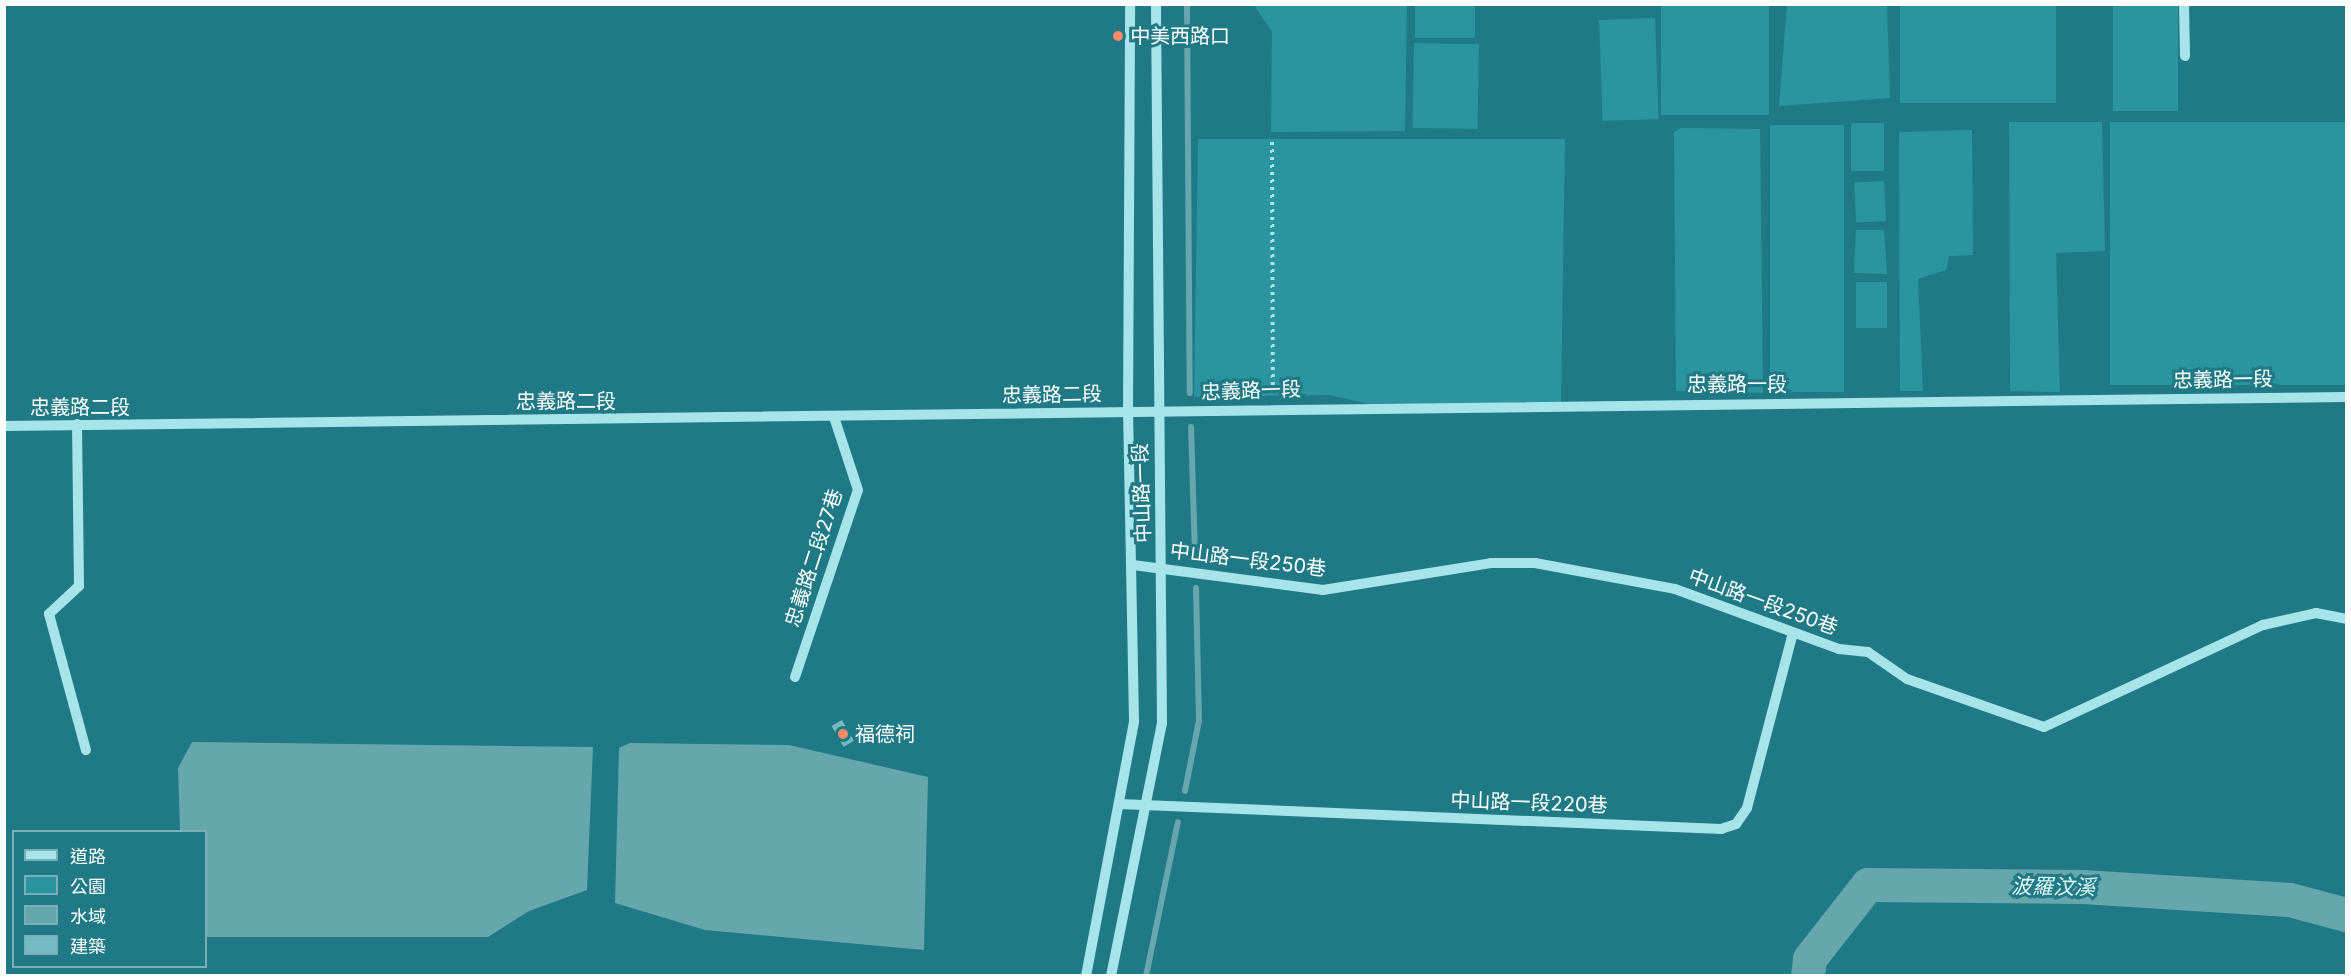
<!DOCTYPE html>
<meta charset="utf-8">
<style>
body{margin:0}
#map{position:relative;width:2351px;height:980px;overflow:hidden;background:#1f7a85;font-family:Inter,"Noto Sans TC",sans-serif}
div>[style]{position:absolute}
.green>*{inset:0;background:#2b959f;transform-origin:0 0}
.water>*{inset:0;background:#66a6ad}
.stream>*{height:6px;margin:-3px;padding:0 3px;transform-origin:3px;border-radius:3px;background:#66a6ad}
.river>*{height:34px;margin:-17px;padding:0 17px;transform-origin:17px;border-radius:17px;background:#66a6ad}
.building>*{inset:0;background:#75bac2;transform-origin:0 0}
.path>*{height:4px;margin-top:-2px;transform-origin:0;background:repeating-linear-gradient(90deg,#a7e4ea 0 3px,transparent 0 7.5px)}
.minor>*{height:10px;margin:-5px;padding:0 5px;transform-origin:5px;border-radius:5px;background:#a7e4ea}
.dots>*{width:16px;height:16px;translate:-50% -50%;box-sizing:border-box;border:3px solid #1f7a85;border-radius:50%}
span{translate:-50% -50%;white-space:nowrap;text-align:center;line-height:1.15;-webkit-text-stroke:6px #1f7a85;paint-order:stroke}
.poi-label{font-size:20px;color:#fff}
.left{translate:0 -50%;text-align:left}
.street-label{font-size:20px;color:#fff}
.water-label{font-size:21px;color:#e0f7f9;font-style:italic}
.frame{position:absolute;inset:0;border:6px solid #fff;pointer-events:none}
.legend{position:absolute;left:12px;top:830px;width:195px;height:138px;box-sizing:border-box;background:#1f7a85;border:2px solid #79afb6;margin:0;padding:8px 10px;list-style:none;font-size:18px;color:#fff}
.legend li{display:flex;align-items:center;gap:12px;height:30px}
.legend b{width:30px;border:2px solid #79afb6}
</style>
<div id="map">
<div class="green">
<div style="clip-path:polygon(1787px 4px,1887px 5px,1890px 98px,1779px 106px)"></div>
<div style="clip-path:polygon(1254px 5px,1407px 5px,1405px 131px,1271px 132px,1272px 32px)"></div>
<div style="left:1415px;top:5px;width:60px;height:33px"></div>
<div style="left:1661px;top:5px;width:108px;height:110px"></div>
<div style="left:1900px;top:5px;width:156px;height:98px"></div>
<div style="left:2113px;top:5px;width:65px;height:106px"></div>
<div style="left:1655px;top:18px;width:101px;height:56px;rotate:88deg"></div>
<div style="left:1414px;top:43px;width:65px;height:85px;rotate:1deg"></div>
<div style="clip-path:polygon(2009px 122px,2102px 122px,2105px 251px,2056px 253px,2060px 392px,2010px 391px)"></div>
<div style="left:2346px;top:122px;width:263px;height:236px;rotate:90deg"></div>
<div style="left:1884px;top:123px;width:48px;height:33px;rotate:90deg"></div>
<div style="left:1844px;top:125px;width:267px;height:74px;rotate:90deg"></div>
<div style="clip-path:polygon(1681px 128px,1760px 129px,1763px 393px,1676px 391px,1674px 132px)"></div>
<div style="clip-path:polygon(1972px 130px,1973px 255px,1949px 256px,1946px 270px,1918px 279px,1923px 391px,1900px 391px,1899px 132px)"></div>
<div style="clip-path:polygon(1198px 139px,1565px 139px,1561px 404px,1382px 407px,1330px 395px,1194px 397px)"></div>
<div style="left:1884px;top:181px;width:40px;height:30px;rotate:87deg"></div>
<div style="clip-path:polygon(1856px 230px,1884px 230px,1887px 274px,1854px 273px)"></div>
<div style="left:1856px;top:282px;width:31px;height:46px"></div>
</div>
<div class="water">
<div style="clip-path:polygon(192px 742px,593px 747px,587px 890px,529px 911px,488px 937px,206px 937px,206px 832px,180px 831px,178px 768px)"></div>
<div style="clip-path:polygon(630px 743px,789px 745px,928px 777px,924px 950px,705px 930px,615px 903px,619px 748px)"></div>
</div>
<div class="stream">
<div style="left:1187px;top:4px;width:389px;rotate:89.6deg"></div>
<div style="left:1191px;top:427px;width:130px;rotate:88.2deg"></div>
<div style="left:1185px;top:791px;width:72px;rotate:-78.8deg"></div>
<div style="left:1199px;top:720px;width:132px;rotate:-91.3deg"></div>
<div style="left:1146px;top:976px;width:157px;rotate:-78.3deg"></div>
</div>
<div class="river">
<div style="left:1808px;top:976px;width:17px;rotate:-83deg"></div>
<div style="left:1810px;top:959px;width:94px;rotate:-51.9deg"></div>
<div style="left:1868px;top:885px;width:215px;rotate:0.5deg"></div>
<div style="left:2083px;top:887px;width:207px;rotate:3.6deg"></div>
<div style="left:2290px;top:900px;width:58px;rotate:15deg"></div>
</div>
<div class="building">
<div style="left:842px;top:720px;width:24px;height:12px;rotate:60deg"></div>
</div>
<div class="path">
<div style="left:1272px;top:142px;width:254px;rotate:89.8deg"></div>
</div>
<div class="minor">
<div style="left:2184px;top:4px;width:52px;rotate:88.9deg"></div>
<div style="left:77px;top:424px;width:162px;rotate:89.3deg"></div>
<div style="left:79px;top:586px;width:41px;rotate:137deg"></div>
<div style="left:49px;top:614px;width:141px;rotate:74.8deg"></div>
<div style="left:4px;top:426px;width:2342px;rotate:-0.71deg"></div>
<div style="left:1133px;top:565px;width:192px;rotate:7.5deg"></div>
<div style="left:1323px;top:590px;width:170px;rotate:-9.1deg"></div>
<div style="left:1491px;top:563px;width:44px"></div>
<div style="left:1535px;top:563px;width:142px;rotate:10.5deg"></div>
<div style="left:1675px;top:589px;width:175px;rotate:20.1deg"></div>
<div style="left:1839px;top:649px;width:29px;rotate:6deg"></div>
<div style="left:1868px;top:652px;width:47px;rotate:34.7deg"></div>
<div style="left:1907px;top:679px;width:145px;rotate:19.3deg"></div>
<div style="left:2044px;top:727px;width:242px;rotate:-25deg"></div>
<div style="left:2263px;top:625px;width:54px;rotate:-12.8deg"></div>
<div style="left:2316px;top:613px;width:31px;rotate:11deg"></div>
<div style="left:795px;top:677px;width:197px;rotate:-71.4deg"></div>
<div style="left:858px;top:490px;width:77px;rotate:-108.2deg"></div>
<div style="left:1119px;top:804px;width:603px;rotate:2.38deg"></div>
<div style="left:1721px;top:829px;width:16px;rotate:-18deg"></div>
<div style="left:1736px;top:824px;width:19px;rotate:-55deg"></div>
<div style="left:1747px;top:808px;width:181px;rotate:-75.3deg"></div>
<div style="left:1086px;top:976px;width:259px;rotate:-79.3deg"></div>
<div style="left:1134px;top:721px;width:309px;rotate:-91.1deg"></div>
<div style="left:1128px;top:412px;width:408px;rotate:-89.7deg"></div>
<div style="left:1111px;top:976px;width:258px;rotate:-78.6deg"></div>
<div style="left:1162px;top:723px;width:719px;rotate:-90.48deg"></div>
</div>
<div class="dots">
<div style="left:1118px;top:36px;background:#f88b66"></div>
<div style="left:843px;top:734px;background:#f88b66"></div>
</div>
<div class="poi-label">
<span class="left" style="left:1130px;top:36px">中美西路口</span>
<span class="left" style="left:855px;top:734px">福德祠</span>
</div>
<div class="street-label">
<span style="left:2223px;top:380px;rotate:-1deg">忠義路一段</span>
<span style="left:1737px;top:384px">忠義路一段</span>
<span style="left:1251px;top:391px;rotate:-2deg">忠義路一段</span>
<span style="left:1052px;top:395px;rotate:-1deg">忠義路二段</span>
<span style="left:566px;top:401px">忠義路二段</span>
<span style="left:80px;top:407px">忠義路二段</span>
<span style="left:1142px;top:493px;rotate:-92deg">中山路一段</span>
<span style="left:814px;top:558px;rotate:-72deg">忠義路二段27巷</span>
<span style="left:1248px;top:560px;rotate:7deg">中山路一段250巷</span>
<span style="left:1763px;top:602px;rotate:20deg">中山路一段250巷</span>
<span style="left:1529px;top:803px;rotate:2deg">中山路一段220巷</span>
</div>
<div class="water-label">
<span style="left:2053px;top:887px;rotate:1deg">波羅汶溪</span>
</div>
<div class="frame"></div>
<ul class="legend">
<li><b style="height:8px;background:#a7e4ea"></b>道路</li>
<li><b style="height:16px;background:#2b959f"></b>公園</li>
<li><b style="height:16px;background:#66a6ad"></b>水域</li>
<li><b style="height:16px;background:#75bac2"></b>建築</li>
</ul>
</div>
